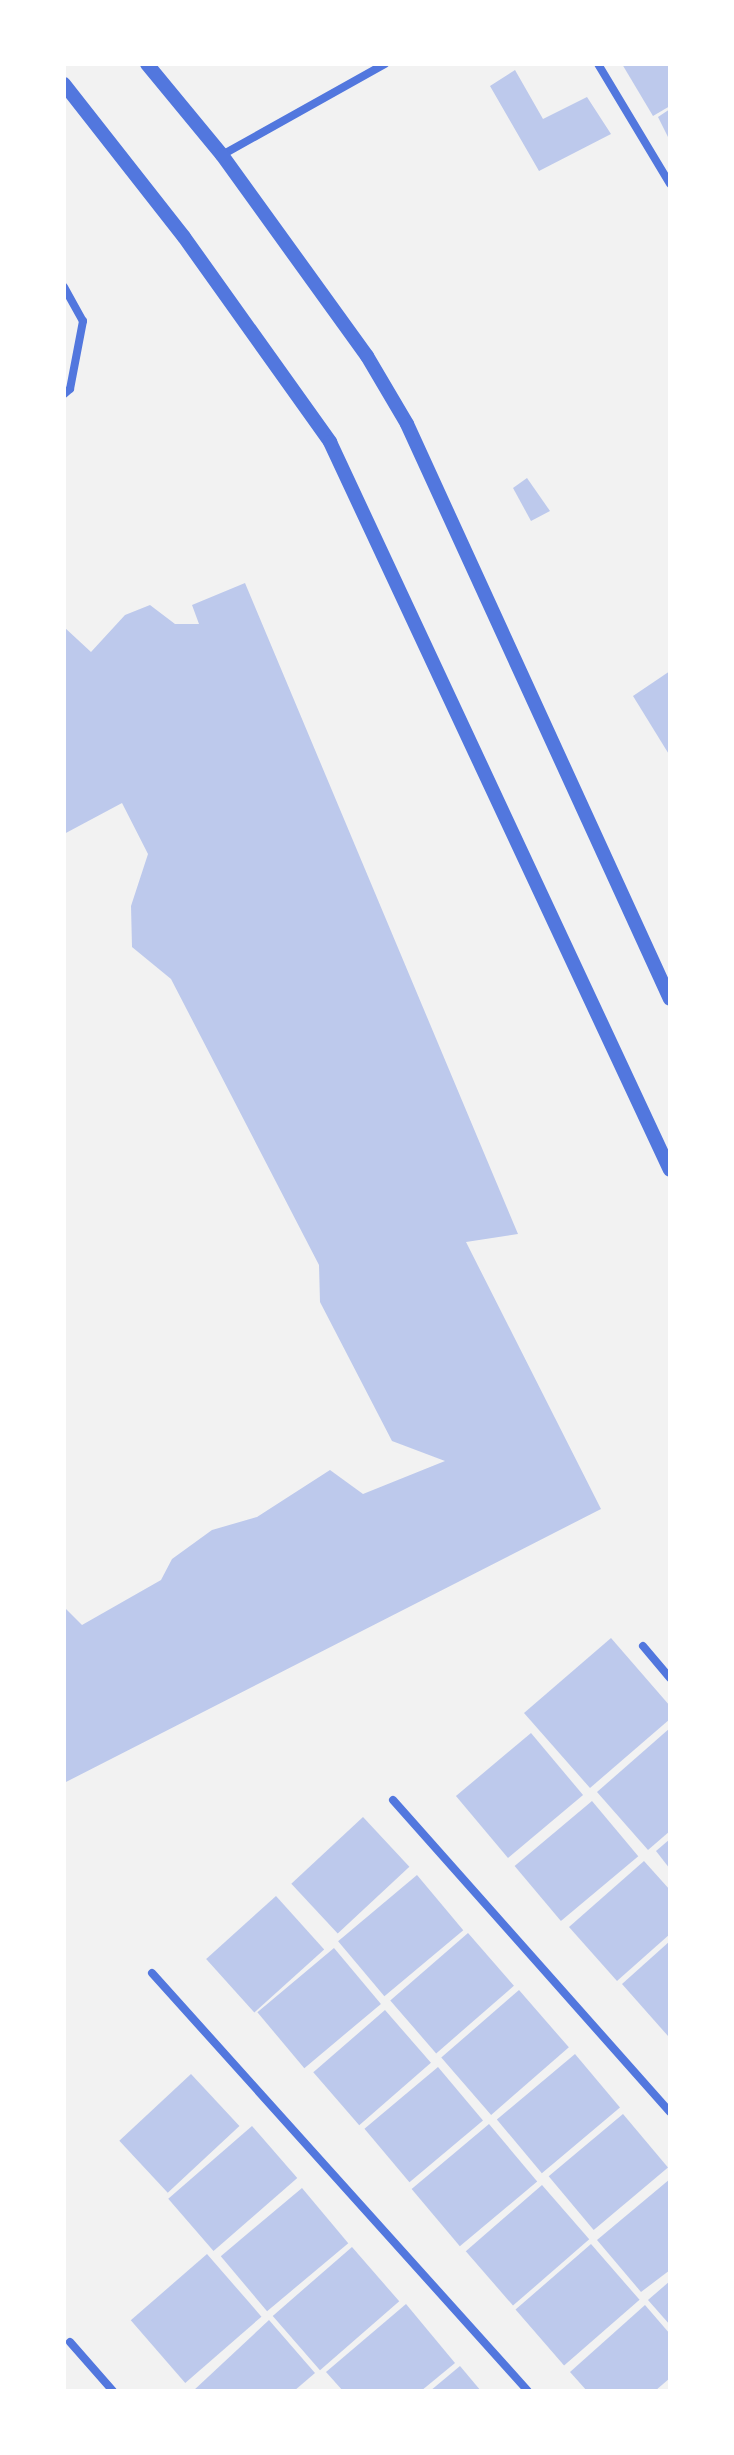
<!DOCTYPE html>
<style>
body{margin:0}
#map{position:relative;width:734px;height:2455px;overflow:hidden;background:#f2f2f2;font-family:Figtree,sans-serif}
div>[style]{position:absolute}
.building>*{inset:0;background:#bdc9ec;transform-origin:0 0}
.minor>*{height:8px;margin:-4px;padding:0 4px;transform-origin:4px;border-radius:4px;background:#5277de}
.tertiary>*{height:14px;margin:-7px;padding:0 7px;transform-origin:7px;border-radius:7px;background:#5277de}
span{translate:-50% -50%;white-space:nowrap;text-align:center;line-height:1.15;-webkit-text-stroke:6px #fff;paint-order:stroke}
.frame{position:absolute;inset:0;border:66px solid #fff;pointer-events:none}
</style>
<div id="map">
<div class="building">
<div style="clip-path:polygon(622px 64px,670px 64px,670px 106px,653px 116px)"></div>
<div style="clip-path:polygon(515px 70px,543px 119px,587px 97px,611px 134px,539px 171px,490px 86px)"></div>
<div style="clip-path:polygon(670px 109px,670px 141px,658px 117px)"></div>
<div style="clip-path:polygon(527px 478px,550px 511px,531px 521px,513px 488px)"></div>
<div style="clip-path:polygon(245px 583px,518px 1234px,466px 1242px,601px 1509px,64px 1783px,64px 1607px,82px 1625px,161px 1580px,172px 1559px,212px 1530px,257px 1517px,330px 1470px,363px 1494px,445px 1461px,392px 1441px,320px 1302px,319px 1265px,171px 979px,132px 947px,131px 906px,148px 854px,122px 803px,64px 834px,64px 627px,91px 652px,125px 615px,150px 605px,175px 624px,199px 624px,192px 605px)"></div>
<div style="clip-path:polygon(670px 671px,670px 756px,633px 696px)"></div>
<div style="clip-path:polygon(611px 1638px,670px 1706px,670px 1719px,590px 1788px,524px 1713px)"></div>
<div style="clip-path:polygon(670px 1728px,670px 1831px,648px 1850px,597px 1792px)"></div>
<div style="left:531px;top:1733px;width:81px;height:98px;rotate:50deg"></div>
<div style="left:592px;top:1801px;width:72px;height:101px;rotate:50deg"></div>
<div style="left:363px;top:1817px;width:68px;height:98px;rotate:47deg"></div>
<div style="clip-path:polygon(670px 1839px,670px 1869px,656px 1851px)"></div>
<div style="clip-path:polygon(644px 1861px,670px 1890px,670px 1934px,617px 1981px,569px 1927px)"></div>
<div style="left:417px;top:1875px;width:72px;height:103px;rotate:50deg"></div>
<div style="left:276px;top:1896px;width:72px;height:94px;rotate:48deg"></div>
<div style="left:468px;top:1933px;width:70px;height:103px;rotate:49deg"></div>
<div style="clip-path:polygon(670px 1941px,670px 2034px,668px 2036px,622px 1984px)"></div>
<div style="left:334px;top:1948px;width:73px;height:100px;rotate:50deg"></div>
<div style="left:519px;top:1990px;width:76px;height:103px;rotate:49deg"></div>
<div style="left:385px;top:2010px;width:70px;height:95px;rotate:49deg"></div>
<div style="left:575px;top:2054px;width:70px;height:102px;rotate:50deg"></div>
<div style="left:438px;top:2067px;width:70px;height:96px;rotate:50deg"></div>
<div style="left:191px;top:2074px;width:71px;height:98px;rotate:47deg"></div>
<div style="left:623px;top:2114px;width:70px;height:97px;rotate:50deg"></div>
<div style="left:489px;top:2124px;width:75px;height:101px;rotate:50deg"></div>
<div style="left:252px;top:2126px;width:69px;height:111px;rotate:49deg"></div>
<div style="clip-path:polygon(670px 2179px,670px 2270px,641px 2292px,597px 2240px)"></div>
<div style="left:542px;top:2185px;width:72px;height:101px;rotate:49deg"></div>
<div style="left:302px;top:2188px;width:72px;height:106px;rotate:50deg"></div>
<div style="left:591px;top:2244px;width:74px;height:100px;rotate:49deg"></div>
<div style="left:352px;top:2247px;width:72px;height:105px;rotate:49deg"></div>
<div style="left:207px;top:2254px;width:83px;height:101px;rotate:49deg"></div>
<div style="clip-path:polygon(670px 2281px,670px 2325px,648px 2300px)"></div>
<div style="clip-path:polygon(406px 2304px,455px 2363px,421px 2391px,343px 2391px,326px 2372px)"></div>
<div style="clip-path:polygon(645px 2305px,670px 2334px,670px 2378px,655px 2391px,587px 2391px,570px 2372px)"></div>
<div style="clip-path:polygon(269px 2320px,315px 2373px,294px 2391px,193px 2391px)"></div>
<div style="clip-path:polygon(460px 2366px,481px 2391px,430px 2391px)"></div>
</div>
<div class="minor">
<div style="left:598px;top:64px;width:140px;rotate:59deg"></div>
<div style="left:222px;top:155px;width:187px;rotate:-29.2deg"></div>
<div style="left:64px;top:287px;width:39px;rotate:61deg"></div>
<div style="left:83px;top:321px;width:69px;rotate:100.8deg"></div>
<div style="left:70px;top:389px;width:8px;rotate:140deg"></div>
<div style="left:643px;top:1646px;width:42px;rotate:49.8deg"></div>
<div style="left:393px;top:1800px;width:417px;rotate:48.4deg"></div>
<div style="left:152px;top:1973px;width:562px;rotate:48.03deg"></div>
<div style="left:70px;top:2342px;width:65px;rotate:48.7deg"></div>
</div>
<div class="tertiary">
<div style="left:147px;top:64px;width:118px;rotate:50.5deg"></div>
<div style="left:222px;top:155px;width:248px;rotate:54.2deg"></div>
<div style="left:367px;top:356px;width:79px;rotate:59.5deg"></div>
<div style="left:407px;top:424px;width:632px;rotate:65.42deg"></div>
<div style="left:64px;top:84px;width:194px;rotate:51.9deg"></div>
<div style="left:184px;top:237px;width:252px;rotate:54.5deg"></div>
<div style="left:330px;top:442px;width:803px;rotate:64.97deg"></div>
</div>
<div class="frame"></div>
</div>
